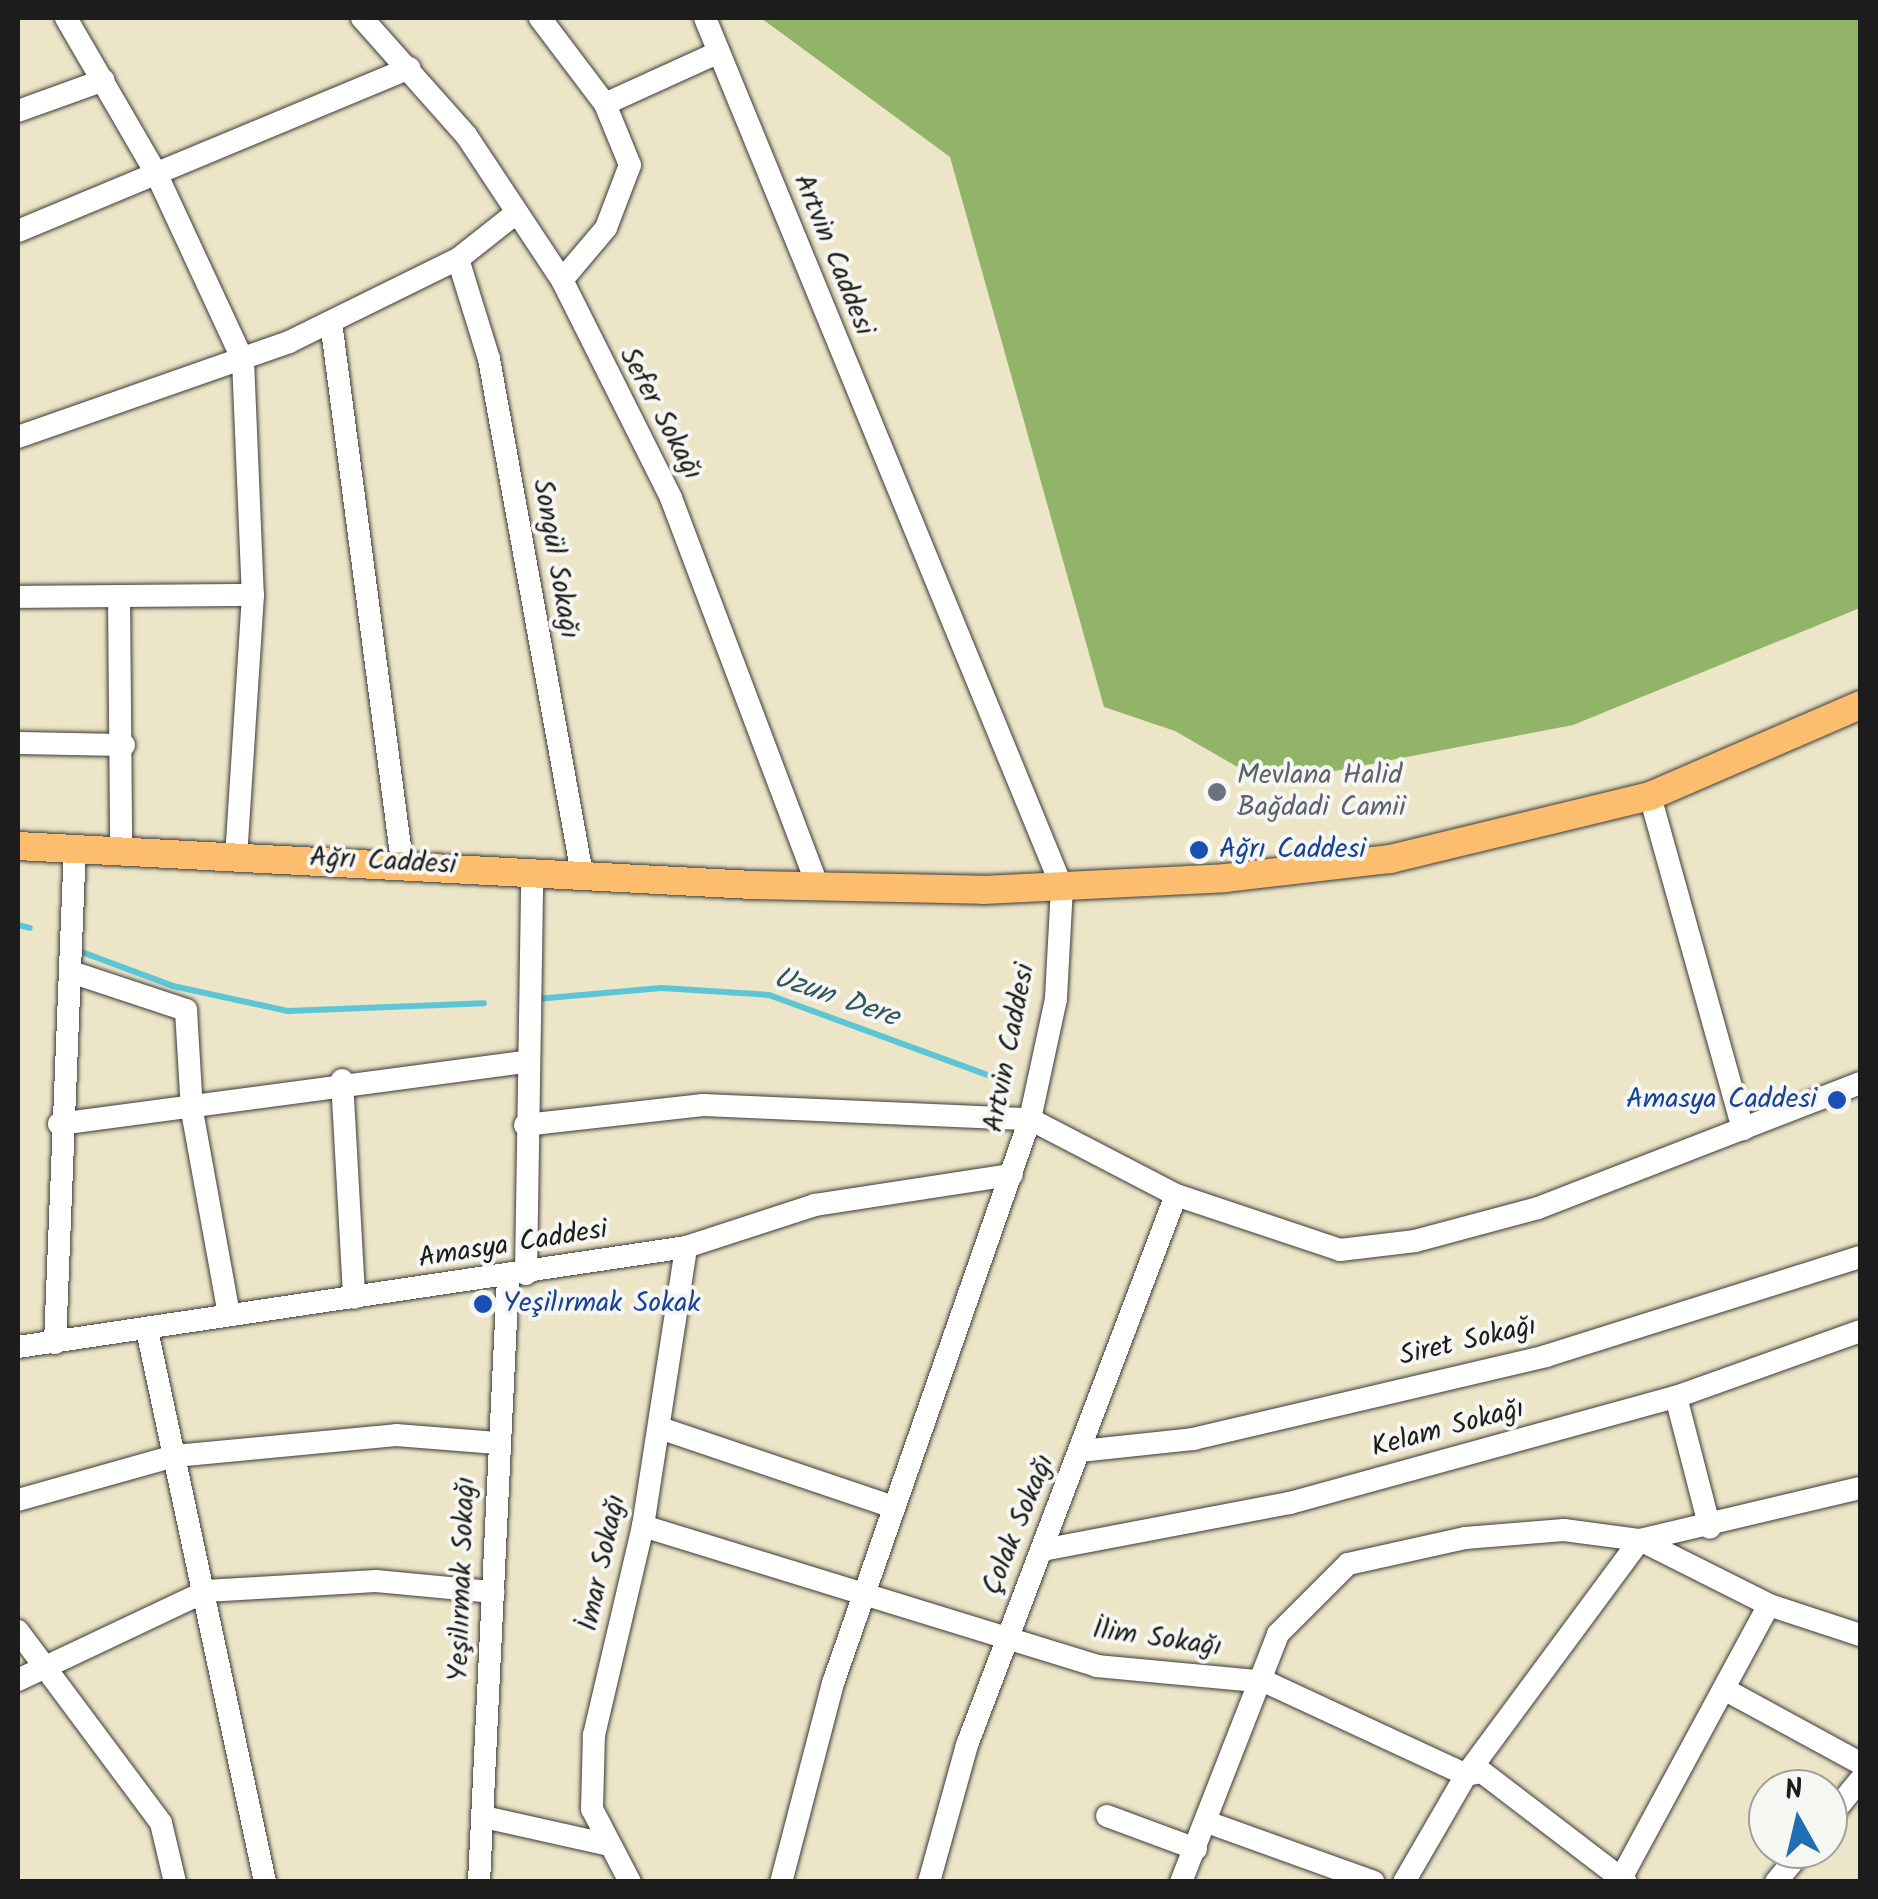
<!DOCTYPE html>
<meta charset="utf-8">
<style>
body{margin:0}
#map{position:relative;width:1878px;height:1899px;overflow:hidden;background:#ece5c8;font-family:Kalam,sans-serif}
div>[style]{position:absolute}
.forest>*{inset:0;background:#92b468}
.stream>*{height:6px;margin:-3px;padding:0 3px;transform-origin:3px;border-radius:3px;background:#5cc6d7}
.roads{filter:drop-shadow(0 0 2px #3b3a36) drop-shadow(0 0 2px #3b3a36)}
.minor>*{height:22px;margin:-11px;padding:0 11px;transform-origin:11px;border-radius:11px;background:#fff}
.major>*{height:28px;margin:-14px;padding:0 14px;transform-origin:14px;border-radius:14px;background:#fcbd6f}
.dots>*{width:28px;height:28px;translate:-50% -50%;box-sizing:border-box;border:5px solid #f6f6f2;border-radius:50%}
span{translate:-50% -50%;white-space:nowrap;text-align:center;line-height:1.15;-webkit-text-stroke:8px #f6f6f2;paint-order:stroke}
.street-label{font-size:28px;color:#1c1c1c}
.worship-label{font-size:28px;color:#5b616d}
.left{translate:0 -50%;text-align:left}
.transit-label{font-size:28px;color:#164399}
.right{translate:-100% -50%;text-align:right}
.water-label{font-size:30px;color:#32585d;font-style:italic}
.frame{position:absolute;inset:0;border:20px solid #1c1c1c;pointer-events:none}
.north{position:absolute;left:1748px;top:1769px;width:100px;height:100px;box-sizing:border-box;background:#f6f6f2;border:2px solid #9f9f9c;border-radius:50%;rotate:352deg;font-size:28px;font-weight:700;line-height:40px;text-align:center;color:#1c1c1c}
.north::after{content:'';display:block;margin:auto;width:35px;height:45px;background:#1f6fb2;clip-path:polygon(50% 0,100% 100%,50% 72%,0 100%)}
</style>
<div id="map">
<div class="forest">
<div style="clip-path:polygon(761px 18px,1860px 18px,1860px 608px,1573px 725px,1267px 784px,1175px 731px,1104px 707px,950px 157px)"></div>
</div>
<div class="stream">
<div style="left:18px;top:925px;width:12px;rotate:14deg"></div>
<div style="left:79px;top:951px;width:100px;rotate:20.4deg"></div>
<div style="left:173px;top:986px;width:118px;rotate:12.3deg"></div>
<div style="left:288px;top:1011px;width:196px;rotate:-2.3deg"></div>
<div style="left:536px;top:999px;width:126px;rotate:-5deg"></div>
<div style="left:662px;top:988px;width:107px;rotate:3.7deg"></div>
<div style="left:769px;top:995px;width:244px;rotate:20.1deg"></div>
</div>
<div class="roads">
<div class="minor">
<div style="left:66px;top:18px;width:181px;rotate:59.9deg"></div>
<div style="left:157px;top:175px;width:204px;rotate:65.1deg"></div>
<div style="left:243px;top:360px;width:235px;rotate:87.6deg"></div>
<div style="left:253px;top:595px;width:261px;rotate:93.7deg"></div>
<div style="left:362px;top:18px;width:157px;rotate:48.4deg"></div>
<div style="left:466px;top:135px;width:174px;rotate:56.5deg"></div>
<div style="left:562px;top:280px;width:244px;rotate:63.4deg"></div>
<div style="left:671px;top:498px;width:415px;rotate:69.3deg"></div>
<div style="left:540px;top:18px;width:108px;rotate:52.9deg"></div>
<div style="left:605px;top:104px;width:66px;rotate:67.7deg"></div>
<div style="left:630px;top:165px;width:67px;rotate:110.9deg"></div>
<div style="left:606px;top:228px;width:68px;rotate:130.2deg"></div>
<div style="left:705px;top:18px;width:939px;rotate:67.67deg"></div>
<div style="left:1062px;top:887px;width:112px;rotate:93.1deg"></div>
<div style="left:1056px;top:999px;width:123px;rotate:102.2deg"></div>
<div style="left:1030px;top:1119px;width:597px;rotate:109.25deg"></div>
<div style="left:833px;top:1683px;width:206px;rotate:104.6deg"></div>
<div style="left:605px;top:104px;width:123px;rotate:-24.5deg"></div>
<div style="left:18px;top:111px;width:91px;rotate:-19.8deg"></div>
<div style="left:18px;top:231px;width:424px;rotate:-22.6deg"></div>
<div style="left:458px;top:259px;width:105px;rotate:72.8deg"></div>
<div style="left:489px;top:359px;width:523px;rotate:79.76deg"></div>
<div style="left:331px;top:322px;width:545px;rotate:82.51deg"></div>
<div style="left:18px;top:437px;width:287px;rotate:-19.3deg"></div>
<div style="left:289px;top:342px;width:188px;rotate:-26.2deg"></div>
<div style="left:458px;top:259px;width:73px;rotate:-38.3deg"></div>
<div style="left:119px;top:596px;width:254px;rotate:89.5deg"></div>
<div style="left:18px;top:597px;width:235px;rotate:-0.5deg"></div>
<div style="left:18px;top:743px;width:106px;rotate:1.1deg"></div>
<div style="left:1650px;top:796px;width:346px;rotate:74.4deg"></div>
<div style="left:74px;top:973px;width:118px;rotate:18.3deg"></div>
<div style="left:186px;top:1010px;width:101px;rotate:86.6deg"></div>
<div style="left:192px;top:1111px;width:202px;rotate:79.7deg"></div>
<div style="left:342px;top:1080px;width:218px;rotate:86.8deg"></div>
<div style="left:59px;top:1124px;width:469px;rotate:-7.6deg"></div>
<div style="left:525px;top:1125px;width:179px;rotate:-6.4deg"></div>
<div style="left:703px;top:1105px;width:327px;rotate:2.5deg"></div>
<div style="left:1030px;top:1119px;width:165px;rotate:27.5deg"></div>
<div style="left:1176px;top:1195px;width:173px;rotate:18.5deg"></div>
<div style="left:1340px;top:1250px;width:76px;rotate:-6.8deg"></div>
<div style="left:1415px;top:1241px;width:127px;rotate:-15deg"></div>
<div style="left:1538px;top:1208px;width:345px;rotate:-21.2deg"></div>
<div style="left:526px;top:1274px;width:404px;rotate:-89.1deg"></div>
<div style="left:147px;top:1330px;width:564px;rotate:77.93deg"></div>
<div style="left:55px;top:1343px;width:495px;rotate:-87.7deg"></div>
<div style="left:18px;top:1347px;width:675px;rotate:-8.51deg"></div>
<div style="left:686px;top:1247px;width:136px;rotate:-18deg"></div>
<div style="left:815px;top:1205px;width:199px;rotate:-8.7deg"></div>
<div style="left:1676px;top:1397px;width:135px;rotate:75.5deg"></div>
<div style="left:660px;top:1428px;width:247px;rotate:18.7deg"></div>
<div style="left:1081px;top:1451px;width:113px;rotate:-6.1deg"></div>
<div style="left:1193px;top:1439px;width:363px;rotate:-13.2deg"></div>
<div style="left:1546px;top:1356px;width:329px;rotate:-17.5deg"></div>
<div style="left:18px;top:1500px;width:163px;rotate:-15.7deg"></div>
<div style="left:175px;top:1456px;width:222px;rotate:-5.4deg"></div>
<div style="left:396px;top:1435px;width:101px;rotate:4.5deg"></div>
<div style="left:643px;top:1526px;width:475px;rotate:17.1deg"></div>
<div style="left:1097px;top:1666px;width:170px;rotate:5.4deg"></div>
<div style="left:1266px;top:1682px;width:221px;rotate:24.9deg"></div>
<div style="left:1466px;top:1775px;width:16px;rotate:-11deg"></div>
<div style="left:1482px;top:1772px;width:181px;rotate:37.4deg"></div>
<div style="left:1043px;top:1550px;width:251px;rotate:-10.8deg"></div>
<div style="left:1290px;top:1503px;width:400px;rotate:-15.4deg"></div>
<div style="left:1676px;top:1397px;width:195px;rotate:-19.7deg"></div>
<div style="left:18px;top:1631px;width:239px;rotate:53.3deg"></div>
<div style="left:161px;top:1823px;width:61px;rotate:76.7deg"></div>
<div style="left:18px;top:1680px;width:208px;rotate:-25.3deg"></div>
<div style="left:206px;top:1591px;width:170px;rotate:-3.4deg"></div>
<div style="left:376px;top:1581px;width:118px;rotate:5.4deg"></div>
<div style="left:1724px;top:1689px;width:155px;rotate:28.6deg"></div>
<div style="left:1107px;top:1816px;width:95px;rotate:20.3deg"></div>
<div style="left:484px;top:1817px;width:124px;rotate:12.6deg"></div>
<div style="left:1828px;top:1819px;width:50px;rotate:-50.6deg"></div>
<div style="left:1207px;top:1822px;width:177px;rotate:19.8deg"></div>
<div style="left:479px;top:1882px;width:605px;rotate:-87.25deg"></div>
<div style="left:630px;top:1882px;width:82px;rotate:-117.5deg"></div>
<div style="left:592px;top:1809px;width:74px;rotate:-88.5deg"></div>
<div style="left:594px;top:1735px;width:215px;rotate:-76.8deg"></div>
<div style="left:643px;top:1526px;width:282px;rotate:-81.2deg"></div>
<div style="left:929px;top:1882px;width:142px;rotate:-74.5deg"></div>
<div style="left:967px;top:1745px;width:588px;rotate:-69.19deg"></div>
<div style="left:1181px;top:1882px;width:266px;rotate:-68.6deg"></div>
<div style="left:1278px;top:1634px;width:99px;rotate:-45deg"></div>
<div style="left:1348px;top:1564px;width:120px;rotate:-12.5deg"></div>
<div style="left:1465px;top:1538px;width:99px;rotate:-4.6deg"></div>
<div style="left:1564px;top:1530px;width:77px;rotate:7.5deg"></div>
<div style="left:1640px;top:1540px;width:226px;rotate:-13.3deg"></div>
<div style="left:1404px;top:1882px;width:124px;rotate:-59.9deg"></div>
<div style="left:1466px;top:1775px;width:292px;rotate:-53.5deg"></div>
<div style="left:1640px;top:1540px;width:144px;rotate:26.7deg"></div>
<div style="left:1769px;top:1605px;width:96px;rotate:18.2deg"></div>
<div style="left:1619px;top:1882px;width:315px;rotate:-61.6deg"></div>
<div style="left:1776px;top:1882px;width:43px;rotate:-50.7deg"></div>
</div>
<div class="major">
<div style="left:18px;top:846px;width:736px;rotate:3.04deg"></div>
<div style="left:753px;top:885px;width:230px;rotate:1.2deg"></div>
<div style="left:983px;top:890px;width:242px;rotate:-2.8deg"></div>
<div style="left:1225px;top:878px;width:166px;rotate:-6.6deg"></div>
<div style="left:1390px;top:859px;width:268px;rotate:-13.6deg"></div>
<div style="left:1650px;top:796px;width:229px;rotate:-23.4deg"></div>
</div>
</div>
<div class="dots">
<div style="left:1217px;top:792px;background:#6b7280"></div>
<div style="left:1199px;top:850px;background:#1a4fb4"></div>
<div style="left:1837px;top:1100px;background:#1a4fb4"></div>
<div style="left:483px;top:1304px;background:#1a4fb4"></div>
</div>
<div class="street-label">
<span style="left:833px;top:255px;rotate:68deg">Artvin Caddesi</span>
<span style="left:660px;top:414px;rotate:62deg">Sefer Sokağı</span>
<span style="left:555px;top:559px;rotate:80deg">Songül Sokağı</span>
<span style="left:383px;top:862px;rotate:3deg">Ağrı Caddesi</span>
<span style="left:1010px;top:1048px;rotate:-79deg">Artvin Caddesi</span>
<span style="left:513px;top:1245px;rotate:-9deg">Amasya Caddesi</span>
<span style="left:1468px;top:1342px;rotate:-13deg">Siret Sokağı</span>
<span style="left:1448px;top:1429px;rotate:-15deg">Kelam Sokağı</span>
<span style="left:1019px;top:1525px;rotate:-68deg">Çolak Sokağı</span>
<span style="left:603px;top:1563px;rotate:-78deg">İmar Sokağı</span>
<span style="left:463px;top:1579px;rotate:-88deg">Yeşilırmak Sokağı</span>
<span style="left:1157px;top:1639px;rotate:8deg">İlim Sokağı</span>
</div>
<div class="worship-label">
<span class="left" style="left:1237px;top:792px">Mevlana Halid<br>Bağdadi Camii</span>
</div>
<div class="transit-label">
<span class="left" style="left:1219px;top:850px">Ağrı Caddesi</span>
<span class="right" style="left:1817px;top:1100px">Amasya Caddesi</span>
<span class="left" style="left:503px;top:1304px">Yeşilırmak Sokak</span>
</div>
<div class="water-label">
<span style="left:836px;top:998px;rotate:19deg">Uzun Dere</span>
</div>
<div class="frame"></div>
<div class="north">N</div>
</div>
